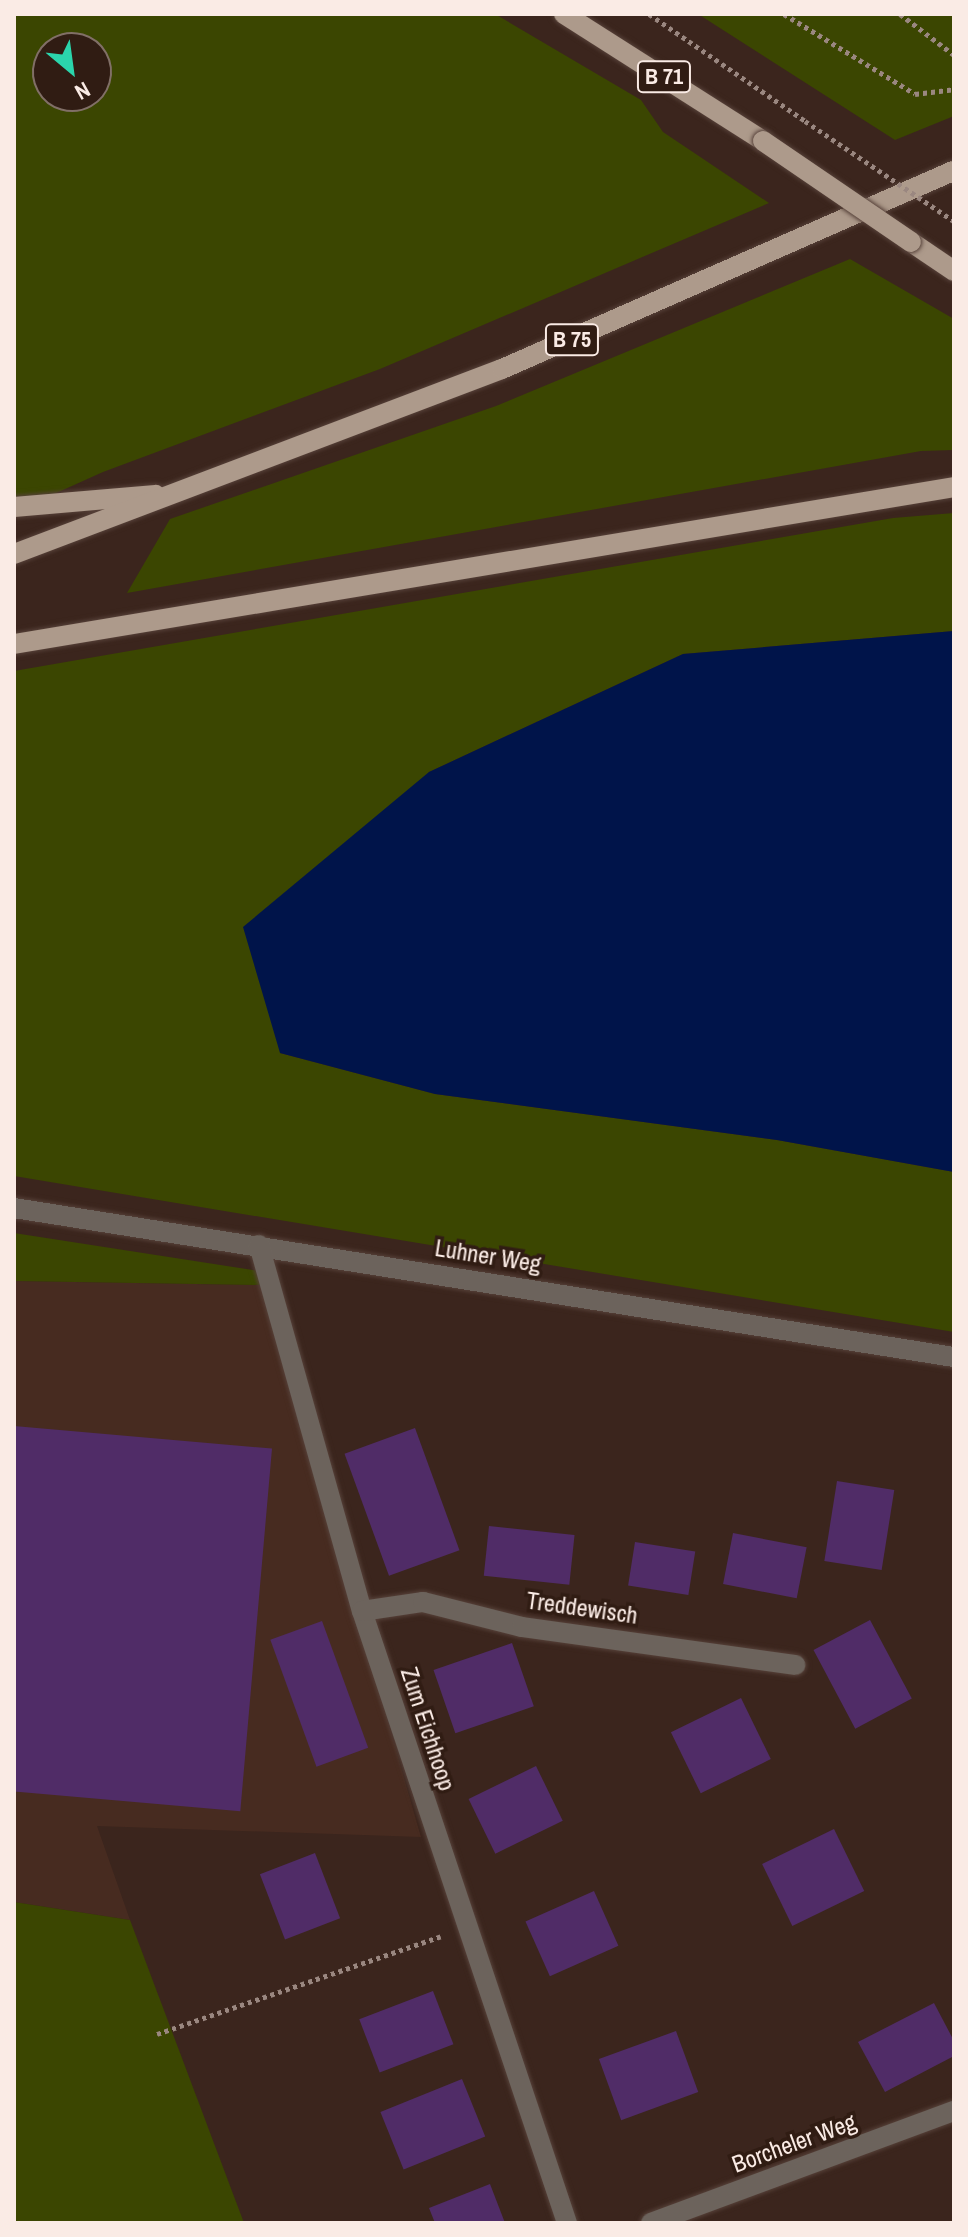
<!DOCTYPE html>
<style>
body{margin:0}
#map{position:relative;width:968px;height:2237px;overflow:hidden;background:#3b251d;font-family:"Archivo Narrow",sans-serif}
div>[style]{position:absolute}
.built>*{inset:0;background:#472b20}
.green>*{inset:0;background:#3b4601}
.water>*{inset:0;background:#00144a}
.building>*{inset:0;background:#502c67;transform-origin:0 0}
.path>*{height:5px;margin-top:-2.5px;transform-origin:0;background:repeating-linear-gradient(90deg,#9a8780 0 4px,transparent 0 8px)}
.roads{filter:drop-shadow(0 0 2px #564139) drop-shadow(0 0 2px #564139)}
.minor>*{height:20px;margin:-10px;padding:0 10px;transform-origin:10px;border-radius:10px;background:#6c635c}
.major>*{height:20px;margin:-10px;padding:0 10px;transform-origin:10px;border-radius:10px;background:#ad9a8b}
.path-bridge>*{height:5px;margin-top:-2.5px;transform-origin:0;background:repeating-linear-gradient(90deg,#9a8780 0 4px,transparent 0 8px)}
.bridges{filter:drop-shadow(0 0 2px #564139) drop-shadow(0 0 2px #564139)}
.major-bridge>*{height:20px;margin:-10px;padding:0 10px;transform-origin:10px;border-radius:10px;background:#ad9a8b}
span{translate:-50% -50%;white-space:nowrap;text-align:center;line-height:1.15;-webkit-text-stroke:7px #301c13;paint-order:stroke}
.shield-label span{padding:2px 6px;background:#301c13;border:2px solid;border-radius:6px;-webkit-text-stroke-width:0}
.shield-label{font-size:22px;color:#faebe5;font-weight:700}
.street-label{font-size:24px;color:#faebe5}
.frame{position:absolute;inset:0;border:16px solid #faebe5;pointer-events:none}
.north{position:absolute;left:32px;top:32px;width:80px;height:80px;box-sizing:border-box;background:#301c13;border:2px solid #816f67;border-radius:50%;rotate:151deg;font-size:22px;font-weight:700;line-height:32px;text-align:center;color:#faebe5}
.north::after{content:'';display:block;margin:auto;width:28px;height:36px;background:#2bd5ac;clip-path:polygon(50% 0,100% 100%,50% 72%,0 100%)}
</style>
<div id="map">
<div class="built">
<div style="clip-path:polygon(14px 1281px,262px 1285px,421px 1837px,97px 1826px,130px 1920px,14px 1902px)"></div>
</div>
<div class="green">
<div style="clip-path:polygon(evenodd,14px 14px,495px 14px,641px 100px,663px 132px,769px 203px,380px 369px,103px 472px,14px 512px,14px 14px,48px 48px,96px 48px,96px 96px,48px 96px,48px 48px)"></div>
<div style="clip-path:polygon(698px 14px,954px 14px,954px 116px,895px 140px)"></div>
<div style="clip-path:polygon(850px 259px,954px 319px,954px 450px,921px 451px,127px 593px,170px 519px,496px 406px)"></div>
<div style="clip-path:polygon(954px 513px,954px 631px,683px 654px,429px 772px,280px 1053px,435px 1094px,777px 1140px,954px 1172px,954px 1332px,14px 1176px,14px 671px,893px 518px)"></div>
<div style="clip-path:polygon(14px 1233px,260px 1271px,262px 1285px,14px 1281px)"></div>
<div style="clip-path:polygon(14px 1902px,130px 1920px,244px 2223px,14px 2223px)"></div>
</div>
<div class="water">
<div style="clip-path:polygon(954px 631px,954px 1172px,777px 1140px,435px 1094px,280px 1053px,243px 927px,429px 772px,683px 654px)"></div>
</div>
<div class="building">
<div style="left:14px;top:1426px;width:259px;height:364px;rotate:5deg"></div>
<div style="left:415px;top:1428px;width:130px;height:75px;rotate:70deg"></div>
<div style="left:837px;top:1481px;width:58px;height:81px;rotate:9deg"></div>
<div style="left:489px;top:1526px;width:86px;height:50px;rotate:6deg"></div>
<div style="left:733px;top:1533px;width:75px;height:52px;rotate:11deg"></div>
<div style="left:635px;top:1542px;width:61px;height:44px;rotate:9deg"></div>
<div style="left:870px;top:1620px;width:89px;height:64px;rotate:62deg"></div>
<div style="left:322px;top:1621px;width:135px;height:55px;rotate:70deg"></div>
<div style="left:512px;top:1643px;width:67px;height:83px;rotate:71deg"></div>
<div style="left:741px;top:1698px;width:68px;height:78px;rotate:64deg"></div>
<div style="left:536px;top:1766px;width:61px;height:75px;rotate:64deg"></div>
<div style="left:834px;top:1829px;width:69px;height:80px;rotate:64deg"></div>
<div style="left:315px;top:1853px;width:70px;height:59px;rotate:69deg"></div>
<div style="left:594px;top:1891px;width:60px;height:75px;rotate:66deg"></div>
<div style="left:433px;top:1991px;width:57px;height:79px;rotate:69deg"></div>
<div style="clip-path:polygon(934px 2003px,954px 2041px,954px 2056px,885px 2092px,858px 2042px)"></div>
<div style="left:676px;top:2031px;width:65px;height:82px;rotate:70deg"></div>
<div style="left:462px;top:2079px;width:62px;height:88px;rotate:68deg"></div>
<div style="clip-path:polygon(490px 2184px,505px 2223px,435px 2223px,429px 2208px)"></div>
</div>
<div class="path">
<div style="left:649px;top:14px;width:189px;rotate:34.4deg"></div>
<div style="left:784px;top:14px;width:153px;rotate:31.4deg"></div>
<div style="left:915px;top:94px;width:39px;rotate:-7deg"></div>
<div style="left:900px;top:14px;width:68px;rotate:37.2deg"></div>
<div style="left:157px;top:2034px;width:300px;rotate:-19deg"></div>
</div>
<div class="roads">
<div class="minor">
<div style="left:14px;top:1208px;width:952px;rotate:9.01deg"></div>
<div style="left:259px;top:1245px;width:380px;rotate:74.3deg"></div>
<div style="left:362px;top:1611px;width:645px;rotate:71.48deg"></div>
<div style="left:362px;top:1611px;width:62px;rotate:-8.4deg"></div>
<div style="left:423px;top:1602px;width:102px;rotate:14.2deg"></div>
<div style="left:522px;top:1627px;width:276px;rotate:7.9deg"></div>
<div style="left:651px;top:2223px;width:323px;rotate:-20.3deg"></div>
</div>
<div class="major">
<div style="left:564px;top:14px;width:236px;rotate:32.5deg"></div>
<div style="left:911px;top:242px;width:52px;rotate:34deg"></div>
<div style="left:14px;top:507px;width:142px;rotate:-4.9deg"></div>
<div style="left:14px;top:554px;width:522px;rotate:-20.76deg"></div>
<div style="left:502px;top:369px;width:493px;rotate:-23.7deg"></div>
<div style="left:14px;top:644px;width:953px;rotate:-9.48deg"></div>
</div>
</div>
<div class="path-bridge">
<div style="left:805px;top:121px;width:179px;rotate:33.9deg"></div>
</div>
<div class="bridges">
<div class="major-bridge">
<div style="left:763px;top:141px;width:179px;rotate:34.3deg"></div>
</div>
</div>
<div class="shield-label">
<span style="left:664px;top:77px">B 71</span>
<span style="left:572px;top:340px">B 75</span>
</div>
<div class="street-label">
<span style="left:488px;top:1256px;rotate:9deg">Luhner Weg</span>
<span style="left:582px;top:1608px;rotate:8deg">Treddewisch</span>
<span style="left:428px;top:1729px;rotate:72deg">Zum Eichhoop</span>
<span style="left:794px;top:2143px;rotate:-20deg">Borcheler Weg</span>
</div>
<div class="frame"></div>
<div class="north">N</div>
</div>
